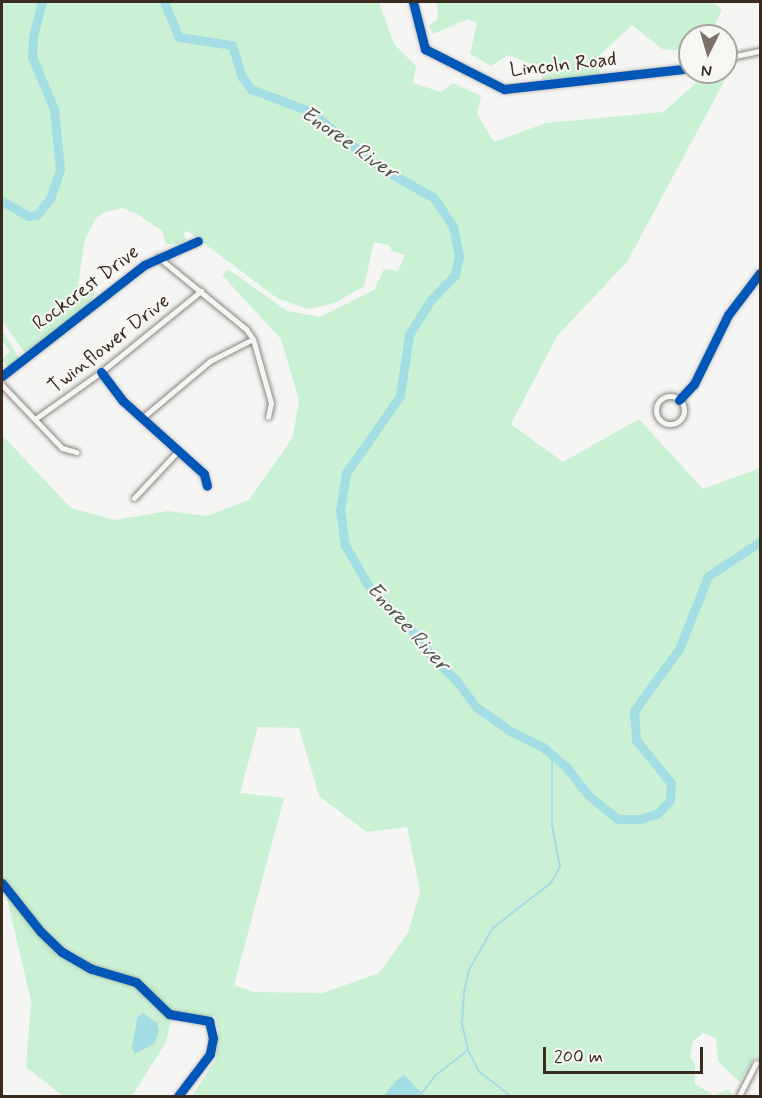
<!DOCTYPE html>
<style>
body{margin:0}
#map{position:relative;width:762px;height:1098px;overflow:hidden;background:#f5f5f3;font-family:Mynerve,sans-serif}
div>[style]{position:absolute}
.green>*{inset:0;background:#caf1d4}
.water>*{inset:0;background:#a5dde5}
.stream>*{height:1.5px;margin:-0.75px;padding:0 0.75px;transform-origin:0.75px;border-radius:0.75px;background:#a5dde5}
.river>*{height:9px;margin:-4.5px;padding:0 4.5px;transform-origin:4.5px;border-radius:4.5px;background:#a5dde5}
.roads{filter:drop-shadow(0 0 2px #8a8683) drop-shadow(0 0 2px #8a8683)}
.minor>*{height:5px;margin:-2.5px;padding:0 2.5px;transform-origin:2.5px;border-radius:2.5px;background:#f5f5f3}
.minor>.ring{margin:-2.5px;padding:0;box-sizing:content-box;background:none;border:5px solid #f5f5f3;border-radius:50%}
.cycleway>*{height:9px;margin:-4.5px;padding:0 4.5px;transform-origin:4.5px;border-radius:4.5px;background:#0057b8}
span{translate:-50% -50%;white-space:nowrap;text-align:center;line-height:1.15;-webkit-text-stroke:4.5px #f6f6f2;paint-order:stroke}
.street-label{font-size:20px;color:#3b2a1e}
.water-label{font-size:21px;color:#4d544e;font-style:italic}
.frame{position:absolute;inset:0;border:3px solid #3b2a1e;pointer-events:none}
.north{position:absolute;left:678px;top:24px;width:60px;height:60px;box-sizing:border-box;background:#f6f6f2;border:2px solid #aba49d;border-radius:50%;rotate:185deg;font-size:16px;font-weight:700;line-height:24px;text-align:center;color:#3b2a1e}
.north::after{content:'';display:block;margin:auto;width:21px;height:27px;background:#7c7169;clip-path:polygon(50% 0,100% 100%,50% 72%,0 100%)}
.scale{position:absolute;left:543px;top:1047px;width:160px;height:27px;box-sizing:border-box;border:3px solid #3b2a1e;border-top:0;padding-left:8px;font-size:18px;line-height:21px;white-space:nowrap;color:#3b2a1e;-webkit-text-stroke:4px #f6f6f2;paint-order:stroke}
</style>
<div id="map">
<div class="green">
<div style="clip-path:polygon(evenodd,2px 2px,379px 2px,394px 44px,416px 66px,413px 83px,441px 92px,453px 83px,481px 96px,477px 114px,494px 142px,546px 123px,663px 112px,701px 79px,726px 72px,733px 65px,627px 262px,557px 336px,511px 424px,563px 462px,639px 419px,703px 489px,760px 468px,760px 1065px,755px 1057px,739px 1082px,718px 1061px,716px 1038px,703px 1033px,693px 1041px,690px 1057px,695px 1064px,695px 1084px,714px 1095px,728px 1089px,734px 1096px,192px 1096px,216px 1059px,219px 1031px,215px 1016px,171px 1021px,166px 1042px,132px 1096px,63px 1096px,26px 1067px,31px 1001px,2px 877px,2px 435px,71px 508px,115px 520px,168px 511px,207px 516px,249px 500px,293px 437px,299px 400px,281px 339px,222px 275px,228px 269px,287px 311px,320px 317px,374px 290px,384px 269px,398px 271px,405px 255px,392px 251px,389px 245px,374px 242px,364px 286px,335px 303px,308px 309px,277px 298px,189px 232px,183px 231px,186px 240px,179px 244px,166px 244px,162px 231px,137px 214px,123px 208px,105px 212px,96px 218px,85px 239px,78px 285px,95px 292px,90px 303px,25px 353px,2px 321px,2px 2px,258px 727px,299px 728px,319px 796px,367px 832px,407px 827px,420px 891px,408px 933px,379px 973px,323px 993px,254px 992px,234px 985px,284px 798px,240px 793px,258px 727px)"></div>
<div style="clip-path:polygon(437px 2px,713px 2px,722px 10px,710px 34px,690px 36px,688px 51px,662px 49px,632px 25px,601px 54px,599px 75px,543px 80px,538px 67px,508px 55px,491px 66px,470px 54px,477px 23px,468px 19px,433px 34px,429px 26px,438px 19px)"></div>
<div style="clip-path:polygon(2px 330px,19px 358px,8px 367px,2px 360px,10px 351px,2px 341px)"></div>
</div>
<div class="water">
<div style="clip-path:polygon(143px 1013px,157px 1023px,159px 1031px,155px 1043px,135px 1054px,132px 1048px,137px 1018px)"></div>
<div style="clip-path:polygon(404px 1075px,425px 1096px,383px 1096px,397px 1080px)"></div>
</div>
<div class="stream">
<div style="left:423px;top:1092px;width:20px;rotate:-53deg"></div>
<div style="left:435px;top:1076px;width:42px;rotate:-38.2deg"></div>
<div style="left:510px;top:1096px;width:39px;rotate:-142deg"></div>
<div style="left:479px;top:1072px;width:25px;rotate:-117deg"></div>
<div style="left:468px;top:1050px;width:28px;rotate:-103deg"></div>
<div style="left:462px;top:1023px;width:31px;rotate:-86deg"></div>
<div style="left:464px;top:992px;width:23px;rotate:-77deg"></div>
<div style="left:469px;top:970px;width:48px;rotate:-60.3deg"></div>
<div style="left:493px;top:928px;width:73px;rotate:-37.8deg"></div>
<div style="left:551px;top:883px;width:18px;rotate:-61deg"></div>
<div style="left:560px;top:867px;width:43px;rotate:-100.8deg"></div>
<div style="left:552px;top:825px;width:71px;rotate:-90deg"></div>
</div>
<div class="river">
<div style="left:164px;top:2px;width:38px;rotate:67deg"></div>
<div style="left:179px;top:37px;width:54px;rotate:8.6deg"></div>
<div style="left:232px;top:45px;width:34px;rotate:73deg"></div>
<div style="left:242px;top:77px;width:15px;rotate:53deg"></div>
<div style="left:251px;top:89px;width:62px;rotate:20.8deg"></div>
<div style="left:309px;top:111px;width:92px;rotate:38.4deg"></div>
<div style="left:381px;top:168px;width:61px;rotate:29.5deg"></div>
<div style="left:434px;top:198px;width:34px;rotate:56deg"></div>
<div style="left:453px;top:226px;width:31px;rotate:79deg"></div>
<div style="left:459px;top:256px;width:19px;rotate:102deg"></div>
<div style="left:455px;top:275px;width:36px;rotate:134deg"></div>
<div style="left:430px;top:301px;width:40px;rotate:122deg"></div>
<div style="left:409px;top:335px;width:62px;rotate:98.4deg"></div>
<div style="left:400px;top:396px;width:94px;rotate:125deg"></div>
<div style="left:346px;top:473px;width:37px;rotate:99deg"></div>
<div style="left:340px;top:510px;width:35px;rotate:82deg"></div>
<div style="left:345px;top:545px;width:46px;rotate:60.1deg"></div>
<div style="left:368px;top:585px;width:76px;rotate:46.1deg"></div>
<div style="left:421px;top:640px;width:20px;rotate:57deg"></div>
<div style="left:432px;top:657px;width:35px;rotate:44deg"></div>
<div style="left:457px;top:681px;width:32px;rotate:54deg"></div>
<div style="left:476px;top:707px;width:44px;rotate:34.8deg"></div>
<div style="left:512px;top:732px;width:34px;rotate:26deg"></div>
<div style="left:543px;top:747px;width:32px;rotate:41deg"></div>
<div style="left:567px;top:768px;width:34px;rotate:52deg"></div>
<div style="left:588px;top:795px;width:38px;rotate:39deg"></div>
<div style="left:618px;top:819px;width:22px"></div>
<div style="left:640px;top:819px;width:19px;rotate:-18deg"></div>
<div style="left:658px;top:813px;width:18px;rotate:-47deg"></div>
<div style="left:670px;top:800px;width:17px;rotate:-87deg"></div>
<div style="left:671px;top:783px;width:55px;rotate:-129.1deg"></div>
<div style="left:636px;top:740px;width:29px;rotate:-94deg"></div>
<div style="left:634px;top:711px;width:77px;rotate:-54deg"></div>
<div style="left:679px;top:649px;width:79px;rotate:-68.3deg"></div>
<div style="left:708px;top:576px;width:62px;rotate:-33.2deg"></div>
<div style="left:2px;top:201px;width:30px;rotate:30deg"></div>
<div style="left:28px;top:216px;width:9px;rotate:-6deg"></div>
<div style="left:37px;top:215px;width:21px;rotate:-51deg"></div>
<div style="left:50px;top:199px;width:31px;rotate:-71deg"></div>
<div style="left:60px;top:170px;width:61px;rotate:-95.6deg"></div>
<div style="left:54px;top:109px;width:56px;rotate:-112.9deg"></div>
<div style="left:32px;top:57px;width:20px;rotate:-87deg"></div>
<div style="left:33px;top:37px;width:36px;rotate:-76deg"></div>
</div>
<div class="roads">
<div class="minor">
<div style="left:413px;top:2px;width:49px;rotate:75.7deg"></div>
<div style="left:425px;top:49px;width:89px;rotate:26.9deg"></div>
<div style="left:504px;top:89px;width:187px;rotate:-6.4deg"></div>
<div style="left:726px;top:58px;width:35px;rotate:-12deg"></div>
<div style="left:158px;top:257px;width:114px;rotate:39.3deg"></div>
<div style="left:246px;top:329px;width:12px;rotate:55deg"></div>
<div style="left:253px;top:339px;width:66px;rotate:74.3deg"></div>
<div style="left:271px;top:403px;width:14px;rotate:102deg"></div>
<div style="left:101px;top:372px;width:36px;rotate:53deg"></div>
<div style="left:123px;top:401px;width:109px;rotate:42deg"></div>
<div style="left:204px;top:474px;width:12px;rotate:76deg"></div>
<div style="left:2px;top:376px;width:180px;rotate:-38deg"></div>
<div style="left:144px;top:265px;width:59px;rotate:-24deg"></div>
<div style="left:2px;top:385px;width:87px;rotate:46.4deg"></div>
<div style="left:62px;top:448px;width:15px;rotate:16deg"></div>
<div class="ring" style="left:656px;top:396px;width:23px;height:23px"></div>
<div style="left:679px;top:400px;width:22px;rotate:-47deg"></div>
<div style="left:694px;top:384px;width:77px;rotate:-63.8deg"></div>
<div style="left:728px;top:315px;width:53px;rotate:-52.7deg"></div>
<div style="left:142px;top:418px;width:89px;rotate:-40deg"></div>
<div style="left:210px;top:361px;width:48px;rotate:-27.1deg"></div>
<div style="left:35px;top:419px;width:81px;rotate:-35.5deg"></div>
<div style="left:101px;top:372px;width:129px;rotate:-39deg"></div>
<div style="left:134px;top:498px;width:64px;rotate:-46.9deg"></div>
<div style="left:2px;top:883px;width:61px;rotate:51.6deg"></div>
<div style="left:40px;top:931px;width:30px;rotate:44deg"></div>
<div style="left:62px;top:952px;width:34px;rotate:30deg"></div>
<div style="left:92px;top:969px;width:46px;rotate:16.5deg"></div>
<div style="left:136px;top:982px;width:46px;rotate:44.1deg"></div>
<div style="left:169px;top:1014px;width:41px;rotate:9.9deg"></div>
<div style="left:209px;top:1021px;width:17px;rotate:77deg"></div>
<div style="left:213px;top:1038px;width:16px;rotate:101deg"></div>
<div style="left:210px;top:1054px;width:53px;rotate:127.3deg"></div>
<div style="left:739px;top:1096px;width:37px;rotate:-63deg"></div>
</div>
</div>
<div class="cycleway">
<div style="left:413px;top:2px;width:49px;rotate:75.7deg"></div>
<div style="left:425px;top:49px;width:89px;rotate:26.9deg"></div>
<div style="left:504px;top:89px;width:187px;rotate:-6.4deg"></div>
<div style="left:101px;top:372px;width:36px;rotate:53deg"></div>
<div style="left:123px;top:401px;width:109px;rotate:42deg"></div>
<div style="left:204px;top:474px;width:12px;rotate:76deg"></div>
<div style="left:2px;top:376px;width:180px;rotate:-38deg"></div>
<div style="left:144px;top:265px;width:59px;rotate:-24deg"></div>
<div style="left:679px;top:400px;width:22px;rotate:-47deg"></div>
<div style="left:694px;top:384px;width:77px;rotate:-63.8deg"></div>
<div style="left:728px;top:315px;width:53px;rotate:-52.7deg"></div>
<div style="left:2px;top:883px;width:61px;rotate:51.6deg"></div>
<div style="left:40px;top:931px;width:30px;rotate:44deg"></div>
<div style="left:62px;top:952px;width:34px;rotate:30deg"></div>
<div style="left:92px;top:969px;width:46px;rotate:16.5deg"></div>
<div style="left:136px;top:982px;width:46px;rotate:44.1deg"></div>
<div style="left:169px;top:1014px;width:41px;rotate:9.9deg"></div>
<div style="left:209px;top:1021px;width:17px;rotate:77deg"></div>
<div style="left:213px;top:1038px;width:16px;rotate:101deg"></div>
<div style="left:210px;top:1054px;width:53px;rotate:127.3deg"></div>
</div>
<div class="street-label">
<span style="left:563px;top:65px;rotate:-6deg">Lincoln Road</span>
<span style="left:86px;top:288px;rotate:-37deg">Rockcrest Drive</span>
<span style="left:109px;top:344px;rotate:-38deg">Twinflower Drive</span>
</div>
<div class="water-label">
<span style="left:349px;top:143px;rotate:35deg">Enoree River</span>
<span style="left:408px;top:627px;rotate:48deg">Enoree River</span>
</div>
<div class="frame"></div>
<div class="north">N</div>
<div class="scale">200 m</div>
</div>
